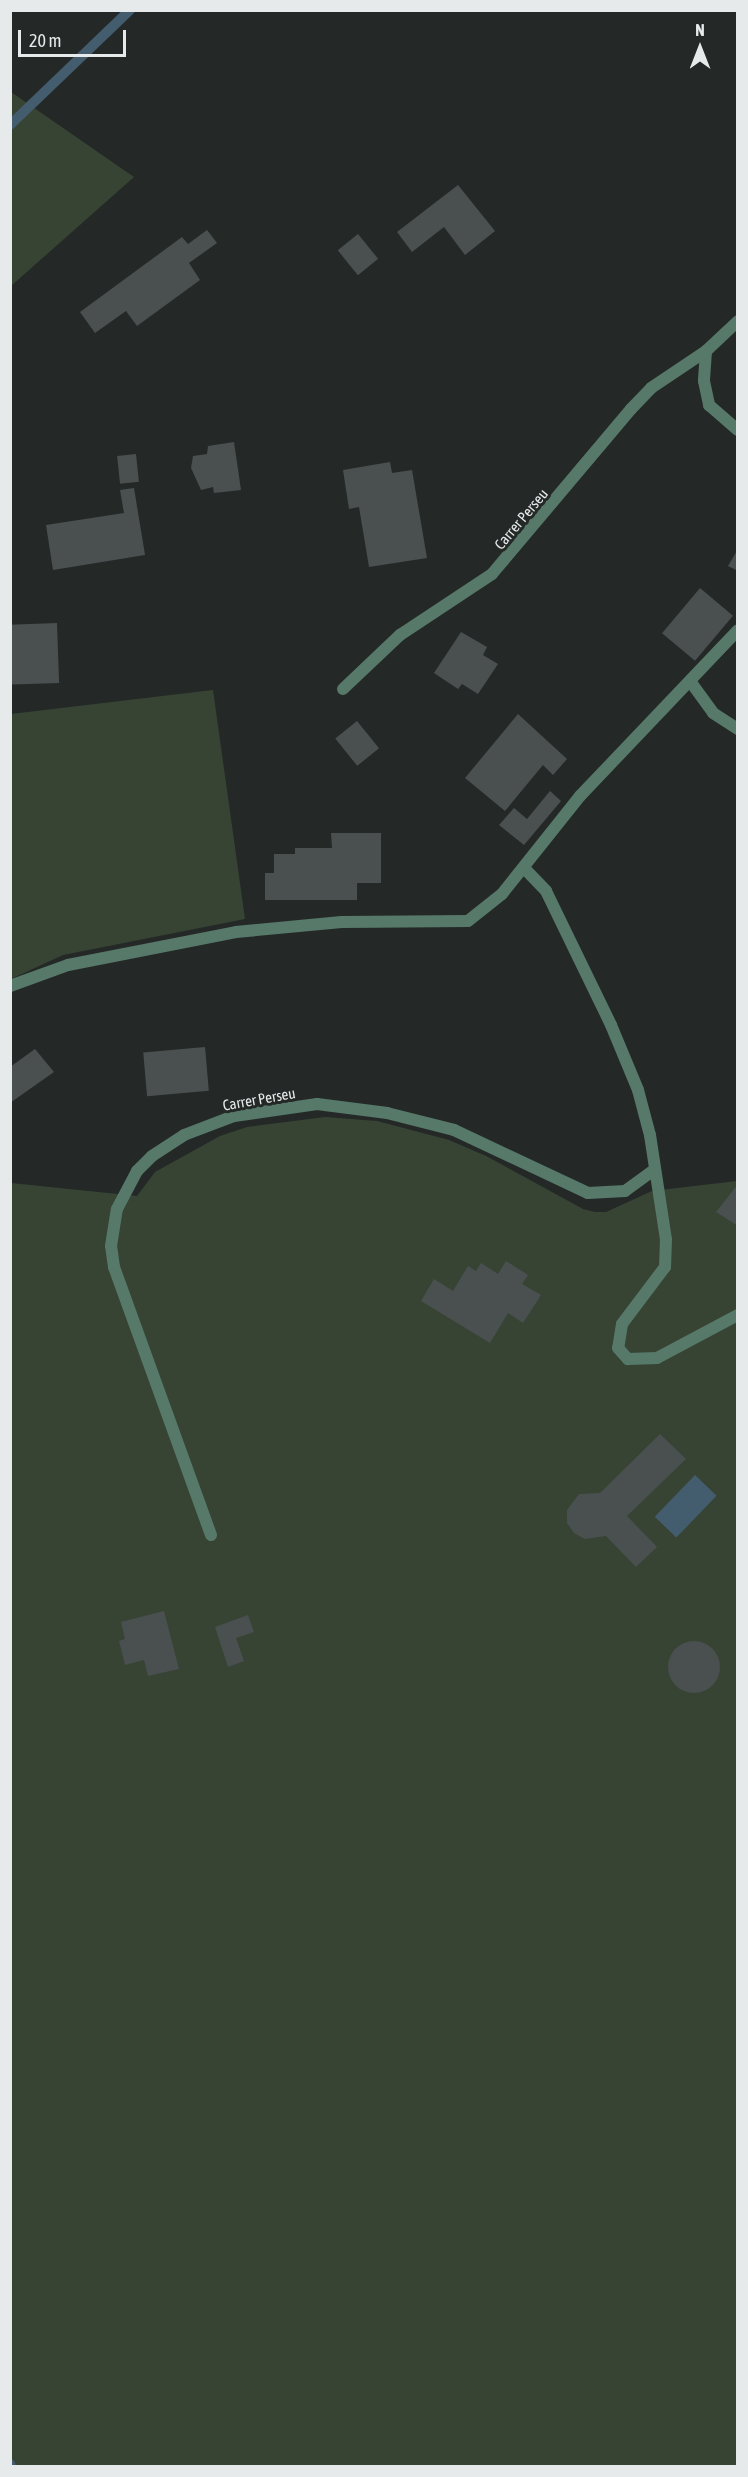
<!DOCTYPE html>
<style>
body{margin:0}
#map{position:relative;width:748px;height:2477px;overflow:hidden;background:#242928;font-family:"Asap Condensed",sans-serif}
div>[style]{position:absolute}
.green>*{inset:0;background:#374434}
.water>*{inset:0;background:#435d6e;transform-origin:0 0}
.stream>*{height:10px;margin:-5px;padding:0 5px;transform-origin:5px;border-radius:5px;background:#435d6e}
.building>*{inset:0;background:#4a4f50;transform-origin:0 0}
.round{border-radius:50%}
.service>*{height:12px;margin:-6px;padding:0 6px;transform-origin:6px;border-radius:6px;background:#57796a}
.minor>*{height:12px;margin:-6px;padding:0 6px;transform-origin:6px;border-radius:6px;background:#57796a}
span{translate:-50% -50%;white-space:nowrap;text-align:center;line-height:1.15;-webkit-text-stroke:6px #242928;paint-order:stroke}
.street-label{font-size:15px;color:#e7eaea}
.frame{position:absolute;inset:0;border:12px solid #e7eaea;pointer-events:none}
.north{position:absolute;left:670px;top:18px;width:60px;height:60px;-webkit-text-stroke:4px #242928;paint-order:stroke;rotate:0deg;font-size:16px;font-weight:700;line-height:24px;text-align:center;color:#e7eaea}
.north::after{content:'';display:block;margin:auto;width:21px;height:27px;background:#e7eaea;clip-path:polygon(50% 0,100% 100%,50% 72%,0 100%)}
.scale{position:absolute;left:18px;top:30px;width:108px;height:27px;box-sizing:border-box;border:3px solid #e7eaea;border-top:0;padding-left:8px;font-size:18px;line-height:21px;white-space:nowrap;color:#e7eaea;-webkit-text-stroke:4px #242928;paint-order:stroke}
</style>
<div id="map">
<div class="green">
<div style="clip-path:polygon(11px 92px,134px 177px,11px 286px)"></div>
<div style="clip-path:polygon(213px 690px,245px 919px,63px 955px,11px 979px,11px 714px)"></div>
<div style="clip-path:polygon(325px 1117px,377px 1121px,449px 1140px,486px 1156px,583px 1209px,595px 1212px,606px 1212px,652px 1191px,737px 1181px,737px 2466px,11px 2466px,11px 1183px,137px 1196px,155px 1172px,220px 1136px,247px 1127px)"></div>
</div>
<div class="water">
<div style="left:695px;top:1475px;width:30px;height:58px;rotate:44deg"></div>
</div>
<div class="stream">
<div style="left:10px;top:125px;width:166px;rotate:-43.8deg"></div>
<div style="left:10px;top:2464px;width:2px;rotate:63deg"></div>
</div>
<div class="building">
<div style="clip-path:polygon(458px 185px,495px 231px,465px 255px,444px 227px,412px 252px,397px 232px)"></div>
<div style="clip-path:polygon(207px 230px,217px 243px,189px 263px,200px 280px,137px 326px,126px 311px,95px 333px,80px 312px,182px 237px,188px 244px)"></div>
<div style="left:358px;top:234px;width:32px;height:26px;rotate:51deg"></div>
<div style="clip-path:polygon(234px 442px,241px 490px,214px 493px,213px 487px,201px 490px,191px 468px,193px 456px,207px 454px,208px 446px)"></div>
<div style="left:136px;top:454px;width:28px;height:19px;rotate:84deg"></div>
<div style="clip-path:polygon(390px 462px,392px 473px,412px 470px,427px 558px,369px 567px,359px 507px,349px 509px,343px 470px)"></div>
<div style="clip-path:polygon(134px 488px,145px 555px,53px 570px,46px 525px,124px 513px,120px 490px)"></div>
<div style="clip-path:polygon(738px 549px,738px 571px,728px 566px)"></div>
<div style="left:700px;top:588px;width:43px;height:59px;rotate:40deg"></div>
<div style="left:57px;top:623px;width:60px;height:47px;rotate:88deg"></div>
<div style="clip-path:polygon(461px 632px,487px 647px,483px 655px,498px 664px,478px 694px,462px 684px,458px 689px,434px 673px)"></div>
<div style="clip-path:polygon(518px 714px,567px 759px,553px 775px,543px 765px,505px 811px,465px 778px)"></div>
<div style="left:357px;top:721px;width:35px;height:28px;rotate:51deg"></div>
<div style="clip-path:polygon(550px 791px,561px 801px,524px 845px,499px 825px,514px 808px,527px 819px)"></div>
<div style="clip-path:polygon(331px 833px,381px 833px,381px 883px,357px 883px,357px 900px,265px 900px,265px 873px,274px 873px,274px 854px,295px 854px,295px 848px,332px 848px)"></div>
<div style="left:205px;top:1047px;width:44px;height:62px;rotate:85deg"></div>
<div style="clip-path:polygon(35px 1049px,54px 1072px,10px 1103px,10px 1067px)"></div>
<div style="clip-path:polygon(738px 1184px,738px 1226px,716px 1212px)"></div>
<div style="clip-path:polygon(506px 1261px,528px 1275px,522px 1284px,541px 1295px,523px 1323px,508px 1313px,490px 1343px,421px 1301px,434px 1279px,453px 1291px,468px 1266px,476px 1271px,481px 1263px,498px 1274px)"></div>
<div style="clip-path:polygon(660px 1434px,686px 1459px,627px 1516px,657px 1547px,636px 1567px,606px 1536px,585px 1539px,574px 1533px,567px 1523px,567px 1510px,579px 1494px,600px 1493px)"></div>
<div style="clip-path:polygon(164px 1611px,179px 1669px,148px 1676px,144px 1660px,125px 1665px,119px 1641px,125px 1639px,121px 1622px)"></div>
<div style="clip-path:polygon(248px 1615px,254px 1632px,236px 1638px,244px 1661px,228px 1667px,215px 1627px)"></div>
<div class="round" style="left:668px;top:1641px;width:52px;height:52px"></div>
</div>
<div class="service">
<div style="left:690px;top:681px;width:39px;rotate:54deg"></div>
<div style="left:713px;top:713px;width:30px;rotate:33deg"></div>
</div>
<div class="minor">
<div style="left:738px;top:321px;width:44px;rotate:136.8deg"></div>
<div style="left:706px;top:351px;width:30px;rotate:94deg"></div>
<div style="left:704px;top:381px;width:25px;rotate:78deg"></div>
<div style="left:709px;top:405px;width:38px;rotate:41deg"></div>
<div style="left:343px;top:689px;width:79px;rotate:-43.5deg"></div>
<div style="left:400px;top:635px;width:110px;rotate:-33.5deg"></div>
<div style="left:492px;top:574px;width:216px;rotate:-49.9deg"></div>
<div style="left:631px;top:409px;width:29px;rotate:-46deg"></div>
<div style="left:651px;top:388px;width:66px;rotate:-33.9deg"></div>
<div style="left:524px;top:868px;width:32px;rotate:46deg"></div>
<div style="left:546px;top:891px;width:149px;rotate:64.1deg"></div>
<div style="left:611px;top:1025px;width:70px;rotate:67.4deg"></div>
<div style="left:638px;top:1090px;width:47px;rotate:75.1deg"></div>
<div style="left:650px;top:1135px;width:105px;rotate:81.3deg"></div>
<div style="left:666px;top:1239px;width:28px;rotate:92deg"></div>
<div style="left:665px;top:1267px;width:71px;rotate:127deg"></div>
<div style="left:622px;top:1324px;width:24px;rotate:99deg"></div>
<div style="left:618px;top:1348px;width:15px;rotate:48deg"></div>
<div style="left:628px;top:1359px;width:29px;rotate:-2deg"></div>
<div style="left:657px;top:1358px;width:92px;rotate:-28deg"></div>
<div style="left:10px;top:986px;width:62px;rotate:-19.9deg"></div>
<div style="left:68px;top:965px;width:171px;rotate:-11.1deg"></div>
<div style="left:236px;top:932px;width:106px;rotate:-5.4deg"></div>
<div style="left:342px;top:922px;width:126px;rotate:-0.5deg"></div>
<div style="left:468px;top:921px;width:43px;rotate:-38.5deg"></div>
<div style="left:502px;top:894px;width:125px;rotate:-51.5deg"></div>
<div style="left:580px;top:796px;width:229px;rotate:-46.4deg"></div>
<div style="left:211px;top:1535px;width:285px;rotate:-109.9deg"></div>
<div style="left:114px;top:1267px;width:21px;rotate:-98deg"></div>
<div style="left:111px;top:1246px;width:37px;rotate:-81deg"></div>
<div style="left:117px;top:1209px;width:43px;rotate:-62.2deg"></div>
<div style="left:137px;top:1171px;width:21px;rotate:-45deg"></div>
<div style="left:152px;top:1156px;width:38px;rotate:-33deg"></div>
<div style="left:184px;top:1135px;width:53px;rotate:-20.8deg"></div>
<div style="left:234px;top:1116px;width:84px;rotate:-8.2deg"></div>
<div style="left:317px;top:1104px;width:71px;rotate:7.3deg"></div>
<div style="left:387px;top:1113px;width:69px;rotate:14.2deg"></div>
<div style="left:454px;top:1130px;width:148px;rotate:25.2deg"></div>
<div style="left:588px;top:1193px;width:37px;rotate:-3deg"></div>
<div style="left:625px;top:1191px;width:37px;rotate:-36deg"></div>
</div>
<div class="street-label">
<span style="left:521px;top:519px;rotate:-50deg">Carrer Perseu</span>
<span style="left:259px;top:1099px;rotate:-10deg">Carrer Perseu</span>
</div>
<div class="frame"></div>
<div class="north">N</div>
<div class="scale">20 m</div>
</div>
